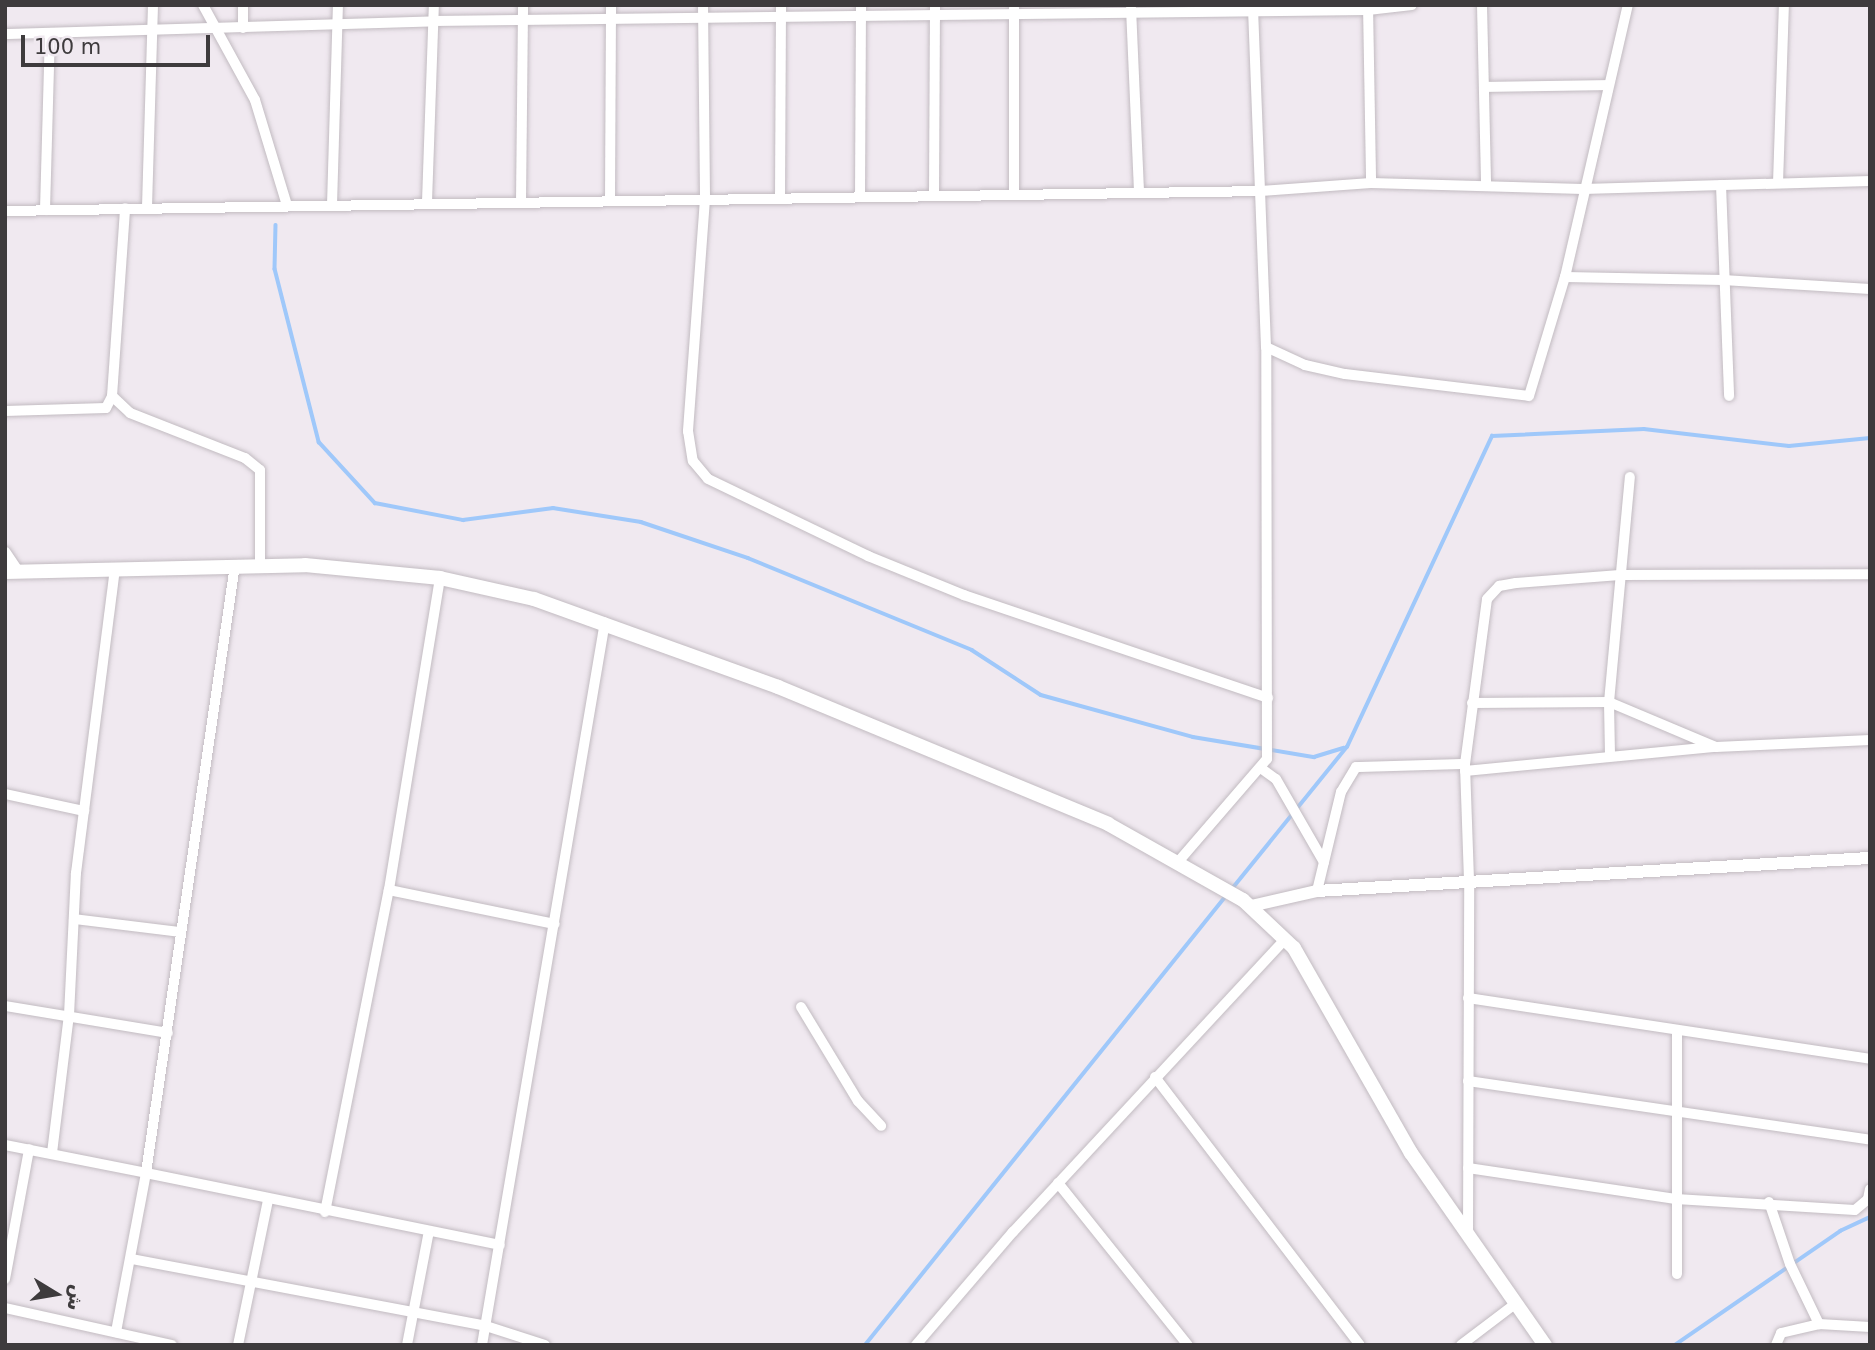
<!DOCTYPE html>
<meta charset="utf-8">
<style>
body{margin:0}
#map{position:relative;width:1875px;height:1350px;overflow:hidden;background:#f0e9f0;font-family:"DejaVu Sans",Vazirmatn,sans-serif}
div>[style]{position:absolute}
.stream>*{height:3.5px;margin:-1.75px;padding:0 1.75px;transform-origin:1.75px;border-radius:1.75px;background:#9fc8fa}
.roads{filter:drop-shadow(0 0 2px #c2bbc1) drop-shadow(0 0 2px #c2bbc1)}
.minor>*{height:10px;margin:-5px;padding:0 5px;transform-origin:5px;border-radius:5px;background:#fff}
.tertiary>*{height:12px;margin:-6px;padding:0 6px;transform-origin:6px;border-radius:6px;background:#fff}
.secondary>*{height:14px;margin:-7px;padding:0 7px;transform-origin:7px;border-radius:7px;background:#fff}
span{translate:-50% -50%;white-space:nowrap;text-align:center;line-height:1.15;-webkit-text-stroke:5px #f0e9f0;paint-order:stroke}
.frame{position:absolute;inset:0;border:7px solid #3e3b3d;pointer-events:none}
.north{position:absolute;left:21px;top:1259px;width:70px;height:70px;-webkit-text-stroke:5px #f0e9f0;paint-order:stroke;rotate:101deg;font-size:19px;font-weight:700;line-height:28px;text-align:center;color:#3e3b3d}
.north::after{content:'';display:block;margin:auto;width:24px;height:32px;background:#3e3b3d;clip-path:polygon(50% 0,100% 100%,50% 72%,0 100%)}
.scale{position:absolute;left:21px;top:35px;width:189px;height:32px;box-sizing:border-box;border:4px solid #3e3b3d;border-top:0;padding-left:9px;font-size:21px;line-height:24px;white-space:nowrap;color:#3e3b3d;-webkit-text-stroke:5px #f0e9f0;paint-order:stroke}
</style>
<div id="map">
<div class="stream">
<div style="left:276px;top:225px;width:44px;rotate:91.3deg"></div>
<div style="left:275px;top:269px;width:179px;rotate:75.7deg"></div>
<div style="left:319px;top:442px;width:83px;rotate:47.4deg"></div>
<div style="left:375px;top:503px;width:90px;rotate:10.9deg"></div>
<div style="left:463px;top:520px;width:91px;rotate:-7.6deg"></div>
<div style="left:553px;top:508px;width:89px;rotate:9deg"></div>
<div style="left:641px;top:522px;width:113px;rotate:18.6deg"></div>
<div style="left:748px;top:558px;width:242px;rotate:22.3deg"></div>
<div style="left:972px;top:650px;width:82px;rotate:33.1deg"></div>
<div style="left:1041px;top:695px;width:158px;rotate:15.4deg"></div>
<div style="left:1193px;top:737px;width:123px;rotate:9.4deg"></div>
<div style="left:1314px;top:757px;width:31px;rotate:-17deg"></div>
<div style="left:1231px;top:890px;width:184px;rotate:-51deg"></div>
<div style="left:1347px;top:747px;width:343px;rotate:-65deg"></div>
<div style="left:1492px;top:436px;width:152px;rotate:-2.6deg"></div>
<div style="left:1644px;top:429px;width:146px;rotate:6.7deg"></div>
<div style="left:1789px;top:446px;width:81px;rotate:-5.6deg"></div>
<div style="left:865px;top:1345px;width:576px;rotate:-51.2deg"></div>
<div style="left:1675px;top:1345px;width:201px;rotate:-34.6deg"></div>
<div style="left:1840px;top:1231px;width:33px;rotate:-25deg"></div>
</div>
<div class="roads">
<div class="minor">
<div style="left:203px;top:5px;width:108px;rotate:61.3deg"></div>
<div style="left:255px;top:100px;width:110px;rotate:73.1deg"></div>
<div style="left:703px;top:5px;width:194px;rotate:89.4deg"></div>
<div style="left:705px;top:199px;width:233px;rotate:94.2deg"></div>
<div style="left:688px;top:431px;width:30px;rotate:81deg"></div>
<div style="left:693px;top:461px;width:23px;rotate:50deg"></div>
<div style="left:708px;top:479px;width:178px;rotate:25.7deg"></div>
<div style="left:868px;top:556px;width:104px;rotate:22.1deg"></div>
<div style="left:964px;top:595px;width:321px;rotate:18.7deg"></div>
<div style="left:1368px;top:5px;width:178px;rotate:89deg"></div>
<div style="left:1482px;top:5px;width:178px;rotate:88.7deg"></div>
<div style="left:1014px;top:8px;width:186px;rotate:90deg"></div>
<div style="left:1131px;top:8px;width:184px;rotate:87.5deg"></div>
<div style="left:243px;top:28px;width:23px;rotate:-90deg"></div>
<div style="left:5px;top:34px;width:428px;rotate:-1.7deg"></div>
<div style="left:433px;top:21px;width:935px;rotate:-0.67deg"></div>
<div style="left:1368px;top:10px;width:44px;rotate:-6.5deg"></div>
<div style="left:1486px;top:87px;width:122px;rotate:-0.9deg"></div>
<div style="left:1778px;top:183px;width:178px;rotate:-88.1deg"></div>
<div style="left:1721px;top:185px;width:211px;rotate:87.8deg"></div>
<div style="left:934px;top:196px;width:191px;rotate:-89.7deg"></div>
<div style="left:860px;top:197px;width:192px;rotate:-89.7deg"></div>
<div style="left:780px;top:198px;width:193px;rotate:-89.7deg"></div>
<div style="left:610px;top:200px;width:195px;rotate:-89.7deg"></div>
<div style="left:427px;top:202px;width:197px;rotate:-88deg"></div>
<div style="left:521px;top:202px;width:197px;rotate:-89.4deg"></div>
<div style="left:332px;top:205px;width:200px;rotate:-88.3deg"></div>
<div style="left:147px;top:207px;width:202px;rotate:-88.3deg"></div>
<div style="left:45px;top:210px;width:177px;rotate:-88.4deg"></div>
<div style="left:5px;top:211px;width:1256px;rotate:-0.91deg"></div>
<div style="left:1261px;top:191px;width:110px;rotate:-4.2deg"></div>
<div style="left:1371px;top:183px;width:212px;rotate:1.6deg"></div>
<div style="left:1583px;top:189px;width:287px;rotate:-1.6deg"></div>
<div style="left:1565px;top:277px;width:158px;rotate:1.1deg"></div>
<div style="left:1723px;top:280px;width:147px;rotate:3.5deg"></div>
<div style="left:1266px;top:347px;width:43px;rotate:24.8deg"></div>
<div style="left:1305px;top:365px;width:41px;rotate:12.7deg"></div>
<div style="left:1345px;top:374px;width:185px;rotate:6.8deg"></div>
<div style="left:1529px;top:396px;width:124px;rotate:-73.2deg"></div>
<div style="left:1565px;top:277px;width:279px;rotate:-77deg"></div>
<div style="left:112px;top:396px;width:25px;rotate:43deg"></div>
<div style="left:130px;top:413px;width:123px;rotate:21.4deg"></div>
<div style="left:245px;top:458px;width:19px;rotate:39deg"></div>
<div style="left:260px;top:470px;width:95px;rotate:90deg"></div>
<div style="left:5px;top:411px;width:101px;rotate:-1.7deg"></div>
<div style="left:106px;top:408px;width:13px;rotate:-63deg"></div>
<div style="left:112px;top:396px;width:188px;rotate:-86deg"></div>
<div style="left:235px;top:565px;width:614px;rotate:98.33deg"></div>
<div style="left:146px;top:1173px;width:361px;rotate:11.5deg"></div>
<div style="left:440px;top:578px;width:316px;rotate:99.3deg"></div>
<div style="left:389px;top:890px;width:169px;rotate:11.6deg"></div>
<div style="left:1472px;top:703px;width:137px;rotate:-0.4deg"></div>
<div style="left:1609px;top:702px;width:113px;rotate:22.9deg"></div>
<div style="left:1610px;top:755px;width:53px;rotate:-91.1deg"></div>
<div style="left:1609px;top:702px;width:226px;rotate:-84.7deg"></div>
<div style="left:1262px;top:769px;width:17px;rotate:36deg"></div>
<div style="left:1276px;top:779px;width:96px;rotate:60deg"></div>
<div style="left:1465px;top:771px;width:252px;rotate:-5.5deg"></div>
<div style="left:1716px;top:747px;width:154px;rotate:-2.6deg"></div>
<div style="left:5px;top:794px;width:81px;rotate:12.1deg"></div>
<div style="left:1178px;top:862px;width:136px;rotate:-49.2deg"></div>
<div style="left:1267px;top:759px;width:412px;rotate:-90.1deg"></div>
<div style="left:1266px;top:347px;width:342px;rotate:-92.2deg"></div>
<div style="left:1317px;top:891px;width:102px;rotate:-76.4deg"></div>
<div style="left:1341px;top:792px;width:29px;rotate:-59deg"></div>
<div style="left:1356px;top:767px;width:109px;rotate:-1.6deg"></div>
<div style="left:74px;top:919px;width:107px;rotate:7deg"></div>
<div style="left:1468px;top:998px;width:407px;rotate:8.6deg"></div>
<div style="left:5px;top:1006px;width:165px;rotate:9.4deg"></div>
<div style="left:801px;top:1007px;width:110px;rotate:58.8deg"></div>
<div style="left:858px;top:1101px;width:34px;rotate:47deg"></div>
<div style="left:1155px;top:1077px;width:337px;rotate:52.6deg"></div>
<div style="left:1468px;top:1081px;width:406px;rotate:8.3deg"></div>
<div style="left:5px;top:1145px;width:144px;rotate:11.2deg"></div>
<div style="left:146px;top:1173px;width:162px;rotate:100.7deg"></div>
<div style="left:52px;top:1153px;width:139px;rotate:-83deg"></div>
<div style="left:69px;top:1015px;width:142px;rotate:-87.2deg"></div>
<div style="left:76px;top:873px;width:307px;rotate:-82.7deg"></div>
<div style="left:1468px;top:1168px;width:210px;rotate:8.5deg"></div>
<div style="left:1676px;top:1199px;width:179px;rotate:3.5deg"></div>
<div style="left:1855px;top:1210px;width:17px;rotate:-40deg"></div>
<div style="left:1868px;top:1199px;width:10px;rotate:-79deg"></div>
<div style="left:1058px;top:1183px;width:208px;rotate:51.3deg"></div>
<div style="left:1769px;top:1202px;width:65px;rotate:71.3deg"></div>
<div style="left:1790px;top:1264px;width:67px;rotate:64.2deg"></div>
<div style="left:325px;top:1212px;width:328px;rotate:-78.8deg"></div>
<div style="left:1468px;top:1234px;width:354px;rotate:-89.8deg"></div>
<div style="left:1469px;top:880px;width:116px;rotate:-92deg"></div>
<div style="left:1465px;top:764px;width:166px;rotate:-82.4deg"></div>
<div style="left:1487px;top:599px;width:18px;rotate:-47deg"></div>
<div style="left:1499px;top:586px;width:17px;rotate:-10deg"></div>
<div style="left:1516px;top:583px;width:104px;rotate:-4.4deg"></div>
<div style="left:1620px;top:575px;width:250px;rotate:-0.2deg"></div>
<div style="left:132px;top:1259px;width:360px;rotate:10.7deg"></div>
<div style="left:486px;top:1326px;width:62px;rotate:17.9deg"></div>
<div style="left:1677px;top:1274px;width:244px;rotate:-90deg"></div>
<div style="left:5px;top:1279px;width:132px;rotate:-79.5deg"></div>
<div style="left:5px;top:1308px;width:171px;rotate:12.5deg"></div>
<div style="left:238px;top:1345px;width:148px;rotate:-78.3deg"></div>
<div style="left:407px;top:1345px;width:116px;rotate:-79.1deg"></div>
<div style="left:482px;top:1345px;width:733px;rotate:-80.35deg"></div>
<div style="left:916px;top:1345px;width:149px;rotate:-49.4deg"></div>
<div style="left:1013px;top:1232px;width:400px;rotate:-47.1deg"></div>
<div style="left:1461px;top:1345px;width:68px;rotate:-37.2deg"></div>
<div style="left:1776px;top:1345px;width:13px;rotate:-67deg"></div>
<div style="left:1781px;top:1333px;width:39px;rotate:-13deg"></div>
<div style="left:1819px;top:1324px;width:51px;rotate:3.4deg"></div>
</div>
<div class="tertiary">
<div style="left:5px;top:553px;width:22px;rotate:56deg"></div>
<div style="left:1251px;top:906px;width:68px;rotate:-12.8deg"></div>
<div style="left:1317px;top:891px;width:554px;rotate:-3.42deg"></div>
</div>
<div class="secondary">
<div style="left:5px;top:572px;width:300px;rotate:-1.3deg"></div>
<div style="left:305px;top:565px;width:136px;rotate:5.5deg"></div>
<div style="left:440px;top:578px;width:96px;rotate:12.6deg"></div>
<div style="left:534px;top:599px;width:259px;rotate:19.8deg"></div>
<div style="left:778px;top:687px;width:357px;rotate:22.5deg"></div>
<div style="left:1108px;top:824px;width:155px;rotate:29.4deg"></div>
<div style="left:1243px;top:900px;width:70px;rotate:43.3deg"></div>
<div style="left:1294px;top:948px;width:236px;rotate:60.3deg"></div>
<div style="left:1411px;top:1153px;width:234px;rotate:55.1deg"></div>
</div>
</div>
<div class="frame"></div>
<div class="north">ش</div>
<div class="scale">100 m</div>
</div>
